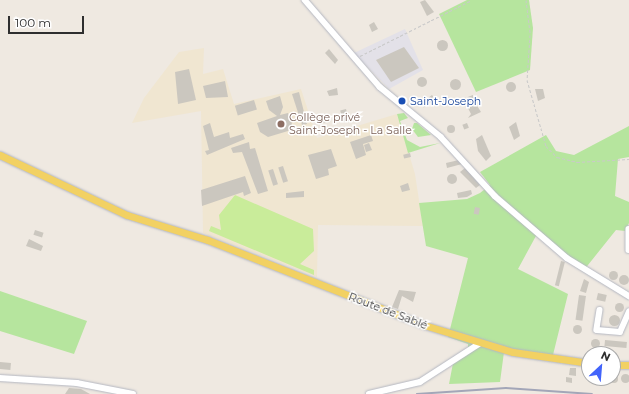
<!DOCTYPE html>
<meta charset="utf-8">
<style>
body{margin:0}
#map{position:relative;width:629px;height:394px;overflow:hidden;background:#efe9e1;font-family:Montserrat,sans-serif}
div>[style]{position:absolute}
.industrial>*{inset:0;background:#e3e1e8}
.education>*{inset:0;background:#f0e6d1}
.green>*{inset:0;background:#b6e59e}
.pitch>*{inset:0;background:#c9ec9a}
.building>*{inset:0;background:#cbc7bf;transform-origin:0 0}
.round{border-radius:50%}
.path>*{height:1px;margin-top:-0.5px;transform-origin:0;background:repeating-linear-gradient(90deg,#c9c9c9 0 3px,transparent 0 5px)}
.roads{filter:drop-shadow(0 0 1px #b4b7c1) drop-shadow(0 0 1px #b4b7c1)}
.minor>*{height:5.5px;margin:-2.75px;padding:0 2.75px;transform-origin:2.75px;border-radius:2.75px;background:#fff}
.major>*{height:7px;margin:-3.5px;padding:0 3.5px;transform-origin:3.5px;border-radius:3.5px;background:#f2d163}
.rail>*{height:1.5px;margin:-0.75px;padding:0 0.75px;transform-origin:0.75px;border-radius:0.75px;background:#a3a6b8}
.dots>*{width:11px;height:11px;translate:-50% -50%;box-sizing:border-box;border:2px solid #fff;border-radius:50%}
span{translate:-50% -50%;white-space:nowrap;text-align:center;line-height:1.15;-webkit-text-stroke:3px #fff;paint-order:stroke}
.transit-label{font-size:11px;color:#164399}
.left{translate:0 -50%;text-align:left}
.education-label{font-size:11px;color:#785e54}
.street-label{font-size:11px;color:#2e2e2e}
.north{position:absolute;left:581px;top:346px;width:40px;height:40px;box-sizing:border-box;background:#fff;border:1px solid #ababab;border-radius:50%;rotate:26deg;font-size:11px;font-weight:700;line-height:16px;text-align:center;color:#2e2e2e}
.north::after{content:'';display:block;margin:auto;width:14px;height:18px;background:#4264fb;clip-path:polygon(50% 0,100% 100%,50% 72%,0 100%)}
.scale{position:absolute;left:8px;top:16px;width:76px;height:18px;box-sizing:border-box;border:2px solid #2e2e2e;border-top:0;padding-left:5px;font-size:12px;line-height:14px;white-space:nowrap;color:#2e2e2e;-webkit-text-stroke:3px #fff;paint-order:stroke}
</style>
<div id="map">
<div class="industrial">
<div style="clip-path:polygon(405px 29px,423px 70px,389px 89px,354px 53px)"></div>
</div>
<div class="education">
<div style="clip-path:polygon(204px 48px,203px 74px,223px 69px,234px 104px,301px 89px,317px 138px,397px 114px,415px 174px,423px 226px,318px 225px,317px 277px,203px 233px,201px 111px,132px 123px,144px 98px,179px 52px)"></div>
</div>
<div class="green">
<div style="clip-path:polygon(467px 0,529px 0,533px 28px,530px 70px,476px 92px,439px 14px)"></div>
<div style="clip-path:polygon(404px 113px,408px 118px,400px 121px,407px 140px,420px 147px,440px 143px,408px 153px,397px 114px)"></div>
<div style="clip-path:polygon(414px 123px,417px 123px,431px 135px,418px 137px,412px 129px)"></div>
<div style="clip-path:polygon(629px 126px,629px 157px,618px 159px,615px 196px,629px 202px,629px 223px,625px 231px,616px 230px,584px 270px,537px 234px,518px 269px,568px 294px,552px 359px,504px 352px,500px 382px,449px 384px,454px 358px,468px 349px,468px 344px,448px 337px,468px 258px,426px 246px,419px 203px,467px 199px,480px 193px,490px 185px,480px 172px,546px 135px,556px 151px,574px 155px)"></div>
<div style="clip-path:polygon(0 291px,87px 321px,74px 354px,0 331px)"></div>
</div>
<div class="pitch">
<div style="clip-path:polygon(235px 195px,313px 229px,314px 251px,300px 264px,314px 270px,314px 275px,209px 231px,211px 226px,221px 230px,219px 215px)"></div>
</div>
<div class="building">
<div style="clip-path:polygon(425px 0,434px 12px,427px 16px,420px 2px)"></div>
<div style="clip-path:polygon(374px 22px,378px 29px,372px 32px,369px 25px)"></div>
<div class="round" style="left:436.5px;top:39.5px;width:11px;height:11px"></div>
<div style="clip-path:polygon(404px 47px,419px 68px,391px 82px,376px 60px)"></div>
<div style="clip-path:polygon(329px 49px,338px 60px,335px 64px,325px 53px)"></div>
<div style="clip-path:polygon(189px 69px,196px 100px,178px 104px,175px 72px)"></div>
<div class="round" style="left:417px;top:77px;width:10px;height:10px"></div>
<div class="round" style="left:449.5px;top:78.5px;width:11px;height:11px"></div>
<div style="clip-path:polygon(225px 81px,228px 97px,206px 98px,203px 86px)"></div>
<div class="round" style="left:506px;top:82px;width:10px;height:10px"></div>
<div style="clip-path:polygon(337px 88px,338px 95px,329px 96px,327px 91px)"></div>
<div style="clip-path:polygon(535px 89px,543px 89px,545px 98px,538px 101px)"></div>
<div style="clip-path:polygon(299px 92px,307px 124px,302px 125px,292px 94px)"></div>
<div style="left:432px;top:95px;width:5px;height:14px;rotate:53deg"></div>
<div style="left:473px;top:95px;width:5px;height:9px;rotate:68deg"></div>
<div style="clip-path:polygon(280px 96px,283px 107px,280px 115px,288px 113px,292px 124px,288px 131px,268px 137px,260px 132px,257px 123px,277px 116px,269px 110px,266px 101px)"></div>
<div style="left:254px;top:100px;width:10px;height:20px;rotate:73deg"></div>
<div style="clip-path:polygon(476px 104px,481px 112px,468px 118px,471px 114px,468px 108px)"></div>
<div style="left:346px;top:109px;width:12px;height:6px;rotate:76deg"></div>
<div style="left:330px;top:117px;width:4px;height:9px;rotate:76deg"></div>
<div style="clip-path:polygon(516px 122px,520px 136px,514px 140px,509px 127px)"></div>
<div style="clip-path:polygon(210px 123px,214px 137px,229px 132px,230px 138px,243px 134px,245px 139px,207px 155px,205px 151px,209px 150px,203px 126px)"></div>
<div style="left:467px;top:123px;width:5px;height:5px;rotate:68deg"></div>
<div class="round" style="left:447px;top:125px;width:8px;height:8px"></div>
<div style="clip-path:polygon(371px 135px,373px 141px,363px 144px,366px 155px,356px 159px,350px 142px)"></div>
<div style="clip-path:polygon(482px 135px,491px 156px,486px 161px,478px 151px,476px 139px)"></div>
<div style="clip-path:polygon(249px 142px,250px 149px,255px 148px,268px 191px,258px 194px,242px 152px,233px 153px,231px 148px)"></div>
<div style="clip-path:polygon(369px 143px,372px 150px,366px 152px,364px 145px)"></div>
<div style="clip-path:polygon(331px 149px,337px 166px,328px 169px,329px 175px,316px 179px,308px 155px)"></div>
<div style="left:410px;top:153px;width:4px;height:7px;rotate:76deg"></div>
<div style="clip-path:polygon(459px 160px,462px 164px,447px 168px,446px 163px)"></div>
<div style="left:283px;top:166px;width:16px;height:5px;rotate:72deg"></div>
<div style="clip-path:polygon(465px 168px,480px 185px,476px 188px,460px 172px)"></div>
<div style="left:273px;top:169px;width:16px;height:5px;rotate:72deg"></div>
<div class="round" style="left:447px;top:174px;width:10px;height:10px"></div>
<div style="clip-path:polygon(245px 176px,251px 193px,244px 196px,243px 192px,202px 206px,201px 190px)"></div>
<div style="clip-path:polygon(408px 183px,410px 190px,402px 192px,400px 186px)"></div>
<div style="clip-path:polygon(471px 190px,472px 194px,467px 197px,458px 198px,457px 193px)"></div>
<div style="clip-path:polygon(304px 191px,304px 197px,286px 198px,286px 193px)"></div>
<div style="left:475px;top:207px;width:5px;height:7px;rotate:11deg"></div>
<div style="left:35px;top:230px;width:9px;height:5px;rotate:18deg"></div>
<div style="clip-path:polygon(29px 239px,43px 246px,41px 251px,26px 246px)"></div>
<div style="left:561px;top:261px;width:4px;height:25px;rotate:14deg"></div>
<div class="round" style="left:608.5px;top:270.5px;width:9px;height:9px"></div>
<div class="round" style="left:619px;top:275px;width:10px;height:10px"></div>
<div style="clip-path:polygon(584px 279px,589px 282px,586px 293px,580px 291px)"></div>
<div style="clip-path:polygon(399px 290px,416px 292px,413px 302px,402px 296px,398px 309px,392px 307px)"></div>
<div style="left:598px;top:293px;width:9px;height:7px;rotate:13deg"></div>
<div style="left:579px;top:295px;width:7px;height:25px;rotate:8deg"></div>
<div class="round" style="left:614.5px;top:302.5px;width:9px;height:9px"></div>
<div class="round" style="left:608.5px;top:314.5px;width:11px;height:11px"></div>
<div class="round" style="left:572.5px;top:324.5px;width:9px;height:9px"></div>
<div class="round" style="left:590.5px;top:338.5px;width:9px;height:9px"></div>
<div style="left:605px;top:340px;width:22px;height:6px;rotate:5deg"></div>
<div style="left:0;top:362px;width:11px;height:7px;rotate:5deg"></div>
<div style="clip-path:polygon(570px 368px,576px 368px,576px 376px,569px 375px)"></div>
<div class="round" style="left:620.5px;top:373.5px;width:9px;height:9px"></div>
<div class="round" style="left:610px;top:375px;width:8px;height:8px"></div>
<div style="clip-path:polygon(566px 377px,572px 378px,572px 383px,566px 382px)"></div>
<div style="clip-path:polygon(69px 388px,81px 389px,90px 394px,65px 394px)"></div>
</div>
<div class="path">
<div style="left:526px;top:0;width:35px;rotate:83deg"></div>
<div style="left:530px;top:35px;width:45px;rotate:93.8deg"></div>
<div style="left:527px;top:80px;width:69px;rotate:73.9deg"></div>
<div style="left:546px;top:146px;width:16px;rotate:45deg"></div>
<div style="left:557px;top:157px;width:21px;rotate:14deg"></div>
<div style="left:577px;top:162px;width:52px;rotate:-3.3deg"></div>
<div style="left:360px;top:56px;width:125px;rotate:-26.6deg"></div>
</div>
<div class="roads">
<div class="minor">
<div style="left:305px;top:0;width:115px;rotate:49.2deg"></div>
<div style="left:380px;top:87px;width:79px;rotate:39.3deg"></div>
<div style="left:441px;top:137px;width:80px;rotate:47.5deg"></div>
<div style="left:495px;top:196px;width:95px;rotate:40.7deg"></div>
<div style="left:567px;top:258px;width:73px;rotate:31.5deg"></div>
<div style="left:629px;top:229px;width:21px;rotate:90deg"></div>
<div style="left:600px;top:310px;width:20px;rotate:99deg"></div>
<div style="left:597px;top:330px;width:23px;rotate:5deg"></div>
<div style="left:620px;top:332px;width:22px;rotate:-66deg"></div>
<div style="left:0;top:378px;width:77px;rotate:3.7deg"></div>
<div style="left:77px;top:383px;width:57px;rotate:11.1deg"></div>
<div style="left:369px;top:394px;width:52px;rotate:-13.2deg"></div>
<div style="left:420px;top:382px;width:70px;rotate:-32.8deg"></div>
</div>
<div class="major">
<div style="left:0;top:155px;width:140px;rotate:25.3deg"></div>
<div style="left:127px;top:215px;width:85px;rotate:17.2deg"></div>
<div style="left:208px;top:240px;width:232px;rotate:21.5deg"></div>
<div style="left:424px;top:325px;width:93px;rotate:16.9deg"></div>
<div style="left:513px;top:352px;width:77px;rotate:8.2deg"></div>
<div style="left:613px;top:365px;width:16px"></div>
</div>
</div>
<div class="rail">
<div style="left:417px;top:394px;width:89px;rotate:-3.9deg"></div>
<div style="left:506px;top:388px;width:86px;rotate:4deg"></div>
</div>
<div class="dots">
<div style="left:402px;top:101px;background:#1a4fb4"></div>
<div style="left:281px;top:124px;background:#8d6e63"></div>
</div>
<div class="transit-label">
<span class="left" style="left:410px;top:101px">Saint-Joseph</span>
</div>
<div class="education-label">
<span class="left" style="left:289px;top:124px">Collège privé<br>Saint-Joseph - La Salle</span>
</div>
<div class="street-label">
<span style="left:388px;top:311px;rotate:21deg">Route de Sablé</span>
</div>
<div class="north">N</div>
<div class="scale">100 m</div>
</div>
